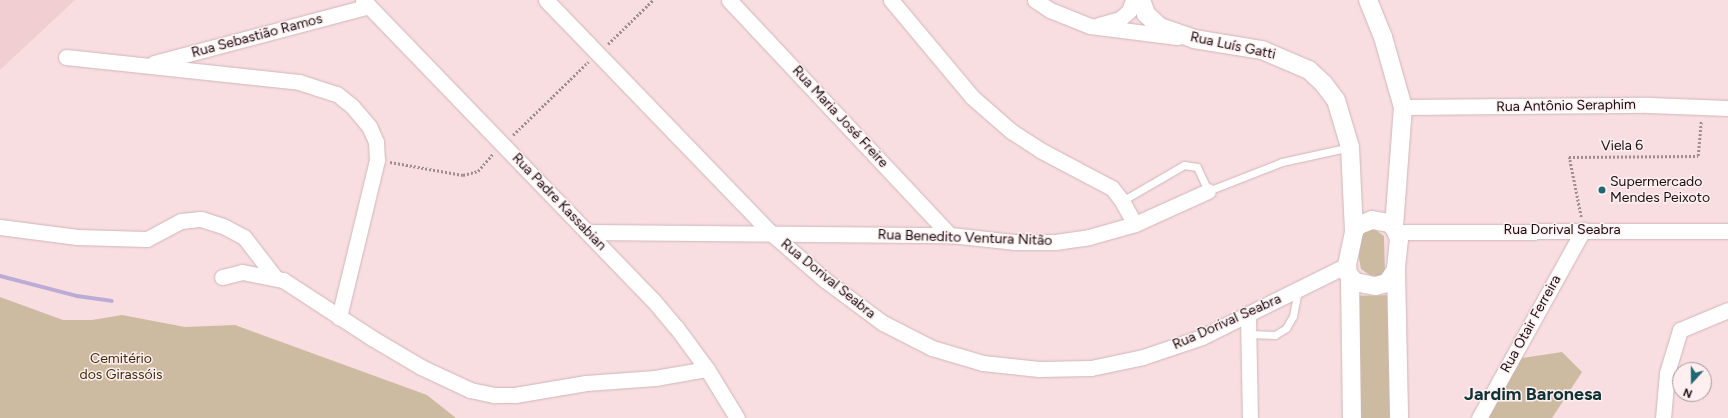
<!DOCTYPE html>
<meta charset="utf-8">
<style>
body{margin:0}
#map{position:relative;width:1728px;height:418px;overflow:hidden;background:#f9dee1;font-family:Figtree,sans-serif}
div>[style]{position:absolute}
.built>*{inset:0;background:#f0ced1}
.green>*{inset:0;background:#ccbba0;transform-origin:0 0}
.stream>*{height:4px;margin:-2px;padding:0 2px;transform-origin:2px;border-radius:2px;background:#bcabd5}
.path>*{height:2.5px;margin-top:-1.25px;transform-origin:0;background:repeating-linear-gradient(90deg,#a08d8f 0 2px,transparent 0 4px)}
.roads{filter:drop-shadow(0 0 1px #cfb6b8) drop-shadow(0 0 1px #cfb6b8)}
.service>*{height:7px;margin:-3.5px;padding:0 3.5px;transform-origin:3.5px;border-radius:3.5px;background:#fff}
.minor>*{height:15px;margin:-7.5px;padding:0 7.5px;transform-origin:7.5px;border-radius:7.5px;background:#fff}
.tertiary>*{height:18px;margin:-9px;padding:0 9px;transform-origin:9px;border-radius:9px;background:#fff}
.dots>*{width:11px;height:11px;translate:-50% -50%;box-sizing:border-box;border:2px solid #ffeff0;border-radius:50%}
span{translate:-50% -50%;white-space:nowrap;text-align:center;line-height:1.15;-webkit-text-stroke:3px #ffeff0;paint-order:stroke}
.street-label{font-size:14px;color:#160e0f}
.poi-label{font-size:14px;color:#160e0f}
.left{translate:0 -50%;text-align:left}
.park-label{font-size:14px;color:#3d2b08}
.district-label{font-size:18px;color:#0f3235;font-weight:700}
.north{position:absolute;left:1672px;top:362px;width:40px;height:40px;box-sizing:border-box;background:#ffeff0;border:1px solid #a29596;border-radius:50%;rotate:201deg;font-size:11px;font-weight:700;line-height:16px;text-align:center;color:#160e0f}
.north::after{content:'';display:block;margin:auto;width:14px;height:18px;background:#1d696f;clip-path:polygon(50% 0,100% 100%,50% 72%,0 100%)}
</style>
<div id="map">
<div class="built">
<div style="clip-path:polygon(0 0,75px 0,0 70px)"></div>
</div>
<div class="green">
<div style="clip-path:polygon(1366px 229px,1374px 229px,1384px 236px,1385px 275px,1374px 278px,1361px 269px,1359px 258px,1360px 232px)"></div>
<div style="left:1395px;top:295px;width:123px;height:36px;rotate:89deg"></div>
<div style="clip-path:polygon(0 297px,63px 320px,92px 320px,122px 315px,185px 327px,235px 325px,427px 395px,456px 418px,0 418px)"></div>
<div style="clip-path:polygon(1562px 352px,1582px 372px,1552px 418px,1485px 418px,1515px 359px)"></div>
</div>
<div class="stream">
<div style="left:0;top:276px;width:80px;rotate:14.6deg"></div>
<div style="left:77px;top:296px;width:35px;rotate:8deg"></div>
</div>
<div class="path">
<div style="left:608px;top:44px;width:63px;rotate:-44.4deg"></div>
<div style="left:513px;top:135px;width:105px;rotate:-44.2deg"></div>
<div style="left:390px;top:162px;width:74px;rotate:10.1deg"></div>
<div style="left:463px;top:175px;width:16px;rotate:-15deg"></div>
<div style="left:478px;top:171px;width:23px;rotate:-49deg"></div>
<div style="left:1581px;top:217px;width:61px;rotate:-101.3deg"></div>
<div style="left:1569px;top:157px;width:129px;rotate:-0.4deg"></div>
<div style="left:1698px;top:156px;width:35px;rotate:-85deg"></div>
</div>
<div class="roads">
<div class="service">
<div style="left:1122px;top:201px;width:72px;rotate:-30.1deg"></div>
<div style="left:1184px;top:165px;width:13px;rotate:9deg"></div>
<div style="left:1197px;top:167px;width:26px;rotate:65deg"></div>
<div style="left:1208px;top:191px;width:79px;rotate:-21.4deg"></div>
<div style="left:1282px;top:162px;width:70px;rotate:-12.4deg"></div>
<div style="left:1248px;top:334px;width:27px;rotate:2deg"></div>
<div style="left:1275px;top:335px;width:13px;rotate:-32deg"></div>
<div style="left:1286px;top:328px;width:14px;rotate:-60deg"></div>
<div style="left:1293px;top:316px;width:26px;rotate:-79deg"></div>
</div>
<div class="minor">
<div style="left:363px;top:0;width:417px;rotate:46deg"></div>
<div style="left:653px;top:300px;width:35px;rotate:50deg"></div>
<div style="left:676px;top:327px;width:52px;rotate:53.6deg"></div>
<div style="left:707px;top:369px;width:57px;rotate:58.5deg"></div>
<div style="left:546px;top:0;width:322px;rotate:46deg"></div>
<div style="left:770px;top:232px;width:73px;rotate:41.1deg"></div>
<div style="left:825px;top:280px;width:72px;rotate:36.6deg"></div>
<div style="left:883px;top:323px;width:55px;rotate:27deg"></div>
<div style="left:932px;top:348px;width:53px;rotate:16.4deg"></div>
<div style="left:983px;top:363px;width:56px;rotate:6.1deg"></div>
<div style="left:1039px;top:369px;width:52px;rotate:-1.1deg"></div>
<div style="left:1091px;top:368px;width:53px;rotate:-11.9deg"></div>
<div style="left:1143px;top:357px;width:62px;rotate:-18.7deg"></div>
<div style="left:1202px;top:337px;width:162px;rotate:-26.4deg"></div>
<div style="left:729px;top:0;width:323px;rotate:46.8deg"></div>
<div style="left:891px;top:0;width:126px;rotate:50.1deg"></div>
<div style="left:972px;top:97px;width:52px;rotate:41.1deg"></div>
<div style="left:1011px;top:131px;width:35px;rotate:33deg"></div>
<div style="left:1040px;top:150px;width:81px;rotate:27.8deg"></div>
<div style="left:1112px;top:188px;width:16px;rotate:52deg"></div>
<div style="left:1122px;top:201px;width:26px;rotate:61deg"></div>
<div style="left:1035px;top:0;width:18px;rotate:34deg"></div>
<div style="left:1050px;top:10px;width:43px;rotate:21.8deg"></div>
<div style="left:1090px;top:26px;width:88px;rotate:7.2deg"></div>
<div style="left:1099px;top:25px;width:22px;rotate:-16deg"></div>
<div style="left:1120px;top:19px;width:12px;rotate:-42deg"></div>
<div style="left:1129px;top:11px;width:12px;rotate:-70deg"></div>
<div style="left:66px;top:57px;width:234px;rotate:6.1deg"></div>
<div style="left:299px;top:82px;width:40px;rotate:18deg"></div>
<div style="left:337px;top:94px;width:19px;rotate:39deg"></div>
<div style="left:352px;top:106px;width:26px;rotate:50deg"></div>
<div style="left:369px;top:126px;width:17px;rotate:66deg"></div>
<div style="left:376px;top:142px;width:18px;rotate:87deg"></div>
<div style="left:377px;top:160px;width:162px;rotate:103.6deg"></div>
<div style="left:154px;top:63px;width:222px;rotate:-14.8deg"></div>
<div style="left:1403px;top:107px;width:246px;rotate:-0.5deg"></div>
<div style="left:1649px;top:105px;width:79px;rotate:2.2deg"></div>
<div style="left:0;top:227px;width:78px;rotate:7.4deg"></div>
<div style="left:77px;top:237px;width:70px;rotate:1.6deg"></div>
<div style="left:147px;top:239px;width:38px;rotate:-28deg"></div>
<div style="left:181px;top:221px;width:20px;rotate:-6deg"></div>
<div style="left:201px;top:219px;width:25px;rotate:18deg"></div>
<div style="left:225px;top:227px;width:21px;rotate:28deg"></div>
<div style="left:244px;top:237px;width:49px;rotate:52.4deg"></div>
<div style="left:588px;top:232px;width:362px;rotate:0.5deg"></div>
<div style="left:950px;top:235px;width:64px;rotate:6.2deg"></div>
<div style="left:1014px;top:242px;width:41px"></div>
<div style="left:1055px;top:242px;width:34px;rotate:-8deg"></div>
<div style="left:1089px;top:237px;width:48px;rotate:-15.8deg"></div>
<div style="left:1135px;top:224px;width:80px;rotate:-24.3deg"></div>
<div style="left:1396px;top:232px;width:332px;rotate:-0.2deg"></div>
<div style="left:222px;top:277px;width:21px;rotate:-14deg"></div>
<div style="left:242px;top:272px;width:42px;rotate:11deg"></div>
<div style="left:283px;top:280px;width:106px;rotate:33.1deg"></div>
<div style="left:372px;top:338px;width:57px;rotate:30.6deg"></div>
<div style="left:421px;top:367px;width:54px;rotate:25.1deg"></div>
<div style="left:470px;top:390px;width:25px;rotate:12deg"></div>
<div style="left:494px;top:395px;width:21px"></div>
<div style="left:515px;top:395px;width:72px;rotate:-9.6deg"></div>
<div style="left:586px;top:383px;width:69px;rotate:-4.1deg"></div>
<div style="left:655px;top:378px;width:53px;rotate:-9.8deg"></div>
<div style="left:1248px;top:316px;width:102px;rotate:88.9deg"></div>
<div style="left:1479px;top:418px;width:215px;rotate:-61deg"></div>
<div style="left:1663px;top:418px;width:45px;rotate:-84.9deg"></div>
<div style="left:1667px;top:373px;width:45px;rotate:-73.2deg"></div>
<div style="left:1680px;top:330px;width:52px;rotate:-22.6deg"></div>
</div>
<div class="tertiary">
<div style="left:1141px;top:0;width:15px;rotate:70deg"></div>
<div style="left:1146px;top:14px;width:19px;rotate:43deg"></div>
<div style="left:1160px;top:27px;width:36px;rotate:19deg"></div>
<div style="left:1194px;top:39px;width:69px;rotate:9.2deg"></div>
<div style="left:1262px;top:50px;width:51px;rotate:23.1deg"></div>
<div style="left:1309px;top:70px;width:19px;rotate:43deg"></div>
<div style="left:1323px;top:83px;width:21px;rotate:53deg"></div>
<div style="left:1336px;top:100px;width:49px;rotate:73.4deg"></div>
<div style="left:1350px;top:147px;width:84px;rotate:87.3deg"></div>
<div style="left:1368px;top:0;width:40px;rotate:68deg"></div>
<div style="left:1383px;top:37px;width:73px;rotate:74.1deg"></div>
<div style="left:1403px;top:107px;width:120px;rotate:94.3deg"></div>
<div style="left:1372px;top:220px;width:17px;rotate:10deg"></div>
<div style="left:1389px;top:223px;width:6px;rotate:39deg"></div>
<div style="left:1394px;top:227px;width:13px;rotate:67deg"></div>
<div style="left:1399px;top:239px;width:31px;rotate:96deg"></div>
<div style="left:1396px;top:270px;width:16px;rotate:125deg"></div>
<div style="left:1387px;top:283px;width:12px;rotate:166deg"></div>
<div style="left:1375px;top:286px;width:20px;rotate:-169deg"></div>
<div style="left:1355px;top:282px;width:11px;rotate:-131deg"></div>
<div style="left:1348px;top:274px;width:9px;rotate:-96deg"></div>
<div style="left:1347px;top:265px;width:35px;rotate:-78deg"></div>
<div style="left:1354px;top:231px;width:6px;rotate:-59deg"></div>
<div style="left:1357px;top:226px;width:16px;rotate:-22deg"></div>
<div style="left:1396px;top:270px;width:148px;rotate:88.8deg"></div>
<div style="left:1350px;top:279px;width:139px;rotate:89.2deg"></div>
</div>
</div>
<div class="dots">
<div style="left:1602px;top:190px;background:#1d696f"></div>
</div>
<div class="street-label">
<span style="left:257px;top:36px;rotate:-15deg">Rua Sebastião Ramos</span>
<span style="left:1233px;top:46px;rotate:12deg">Rua Luís Gatti</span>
<span style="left:1566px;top:106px;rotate:-1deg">Rua Antônio Seraphim</span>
<span style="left:840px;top:117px;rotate:47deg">Rua Maria José Freire</span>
<span style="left:1622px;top:146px;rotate:-1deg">Viela 6</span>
<span style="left:559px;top:202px;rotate:46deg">Rua Padre Kassabian</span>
<span style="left:1562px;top:230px">Rua Dorival Seabra</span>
<span style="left:965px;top:238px;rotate:2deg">Rua Benedito Ventura Nitão</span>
<span style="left:828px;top:279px;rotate:39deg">Rua Dorival Seabra</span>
<span style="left:1227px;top:322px;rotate:-24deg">Rua Dorival Seabra</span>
<span style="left:1531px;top:324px;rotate:-61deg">Rua Otair Ferreira</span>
</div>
<div class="poi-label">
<span class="left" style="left:1610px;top:190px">Supermercado<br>Mendes Peixoto</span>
</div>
<div class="park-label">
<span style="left:121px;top:367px">Cemitério<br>dos Girassóis</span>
</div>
<div class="district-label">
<span style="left:1533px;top:394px">Jardim Baronesa</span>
</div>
<div class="north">N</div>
</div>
